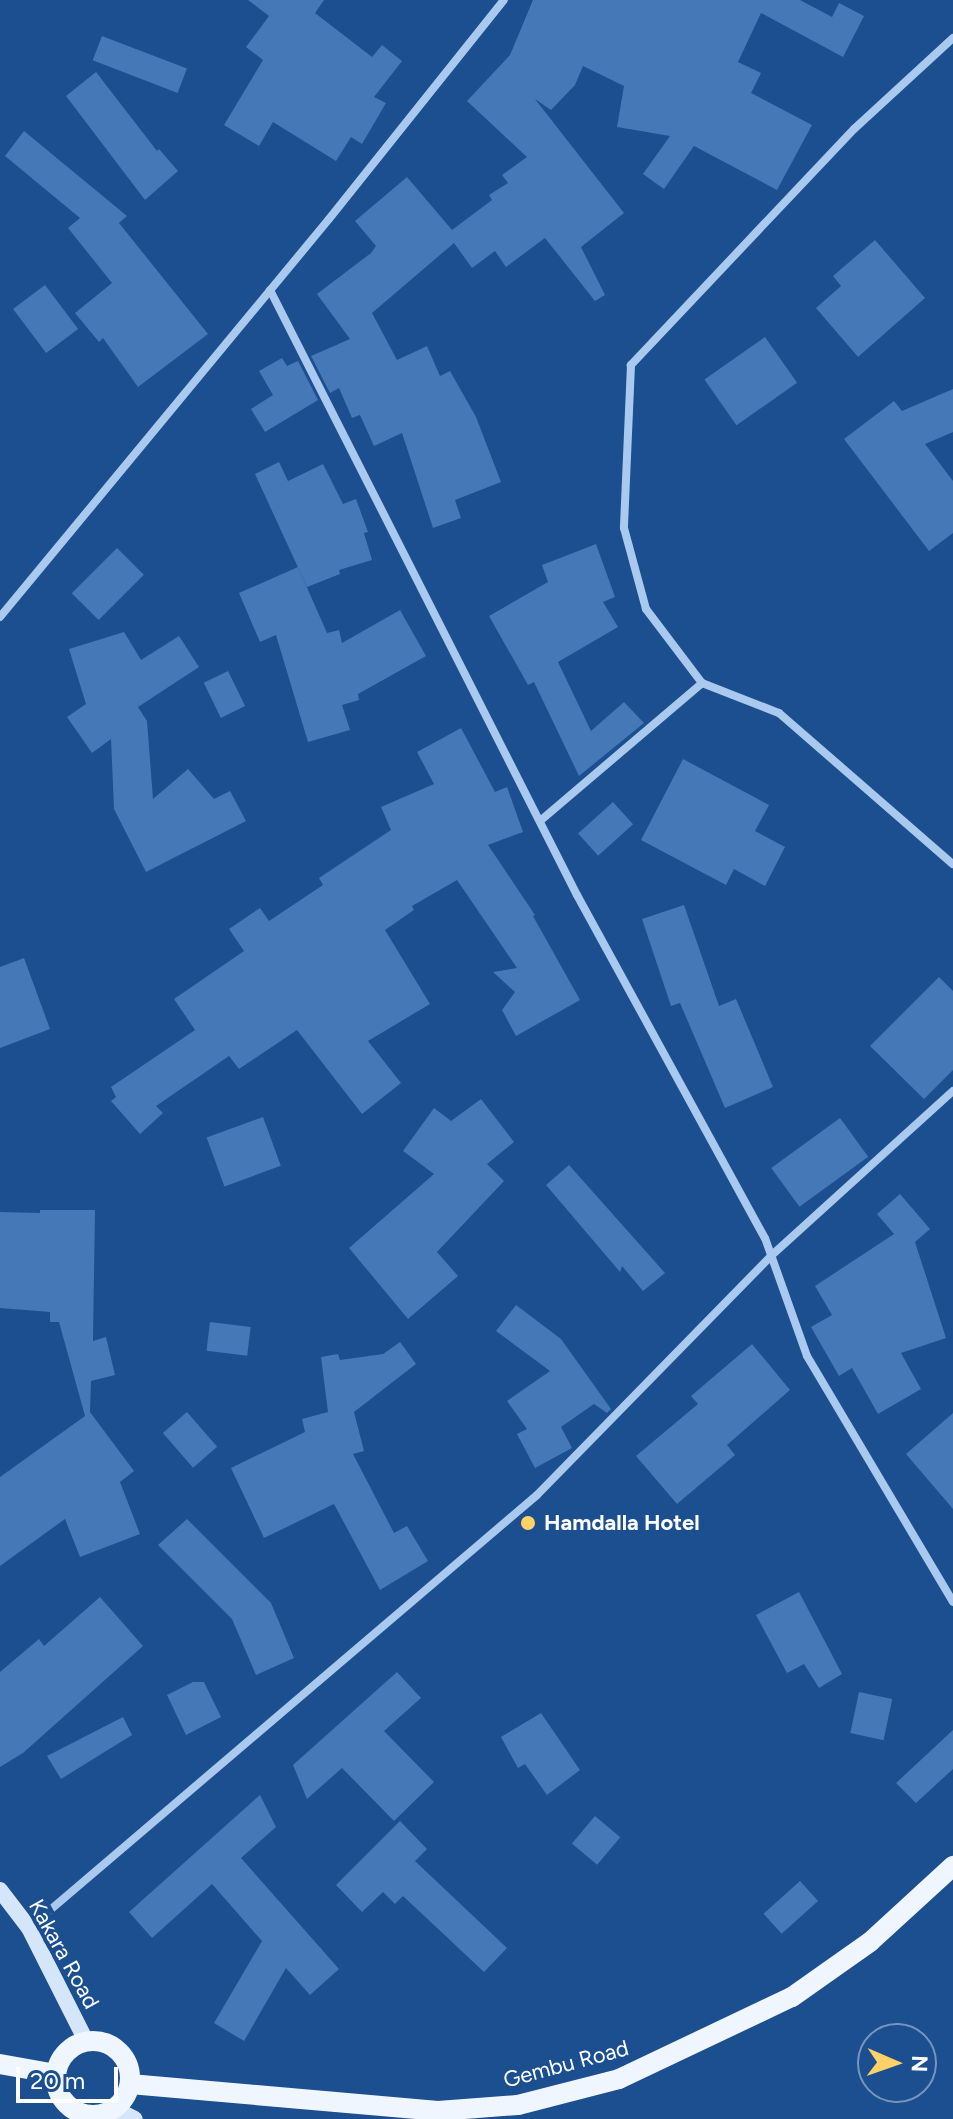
<!DOCTYPE html>
<style>
body{margin:0}
#map{position:relative;width:953px;height:2119px;overflow:hidden;background:#1b4f8f;font-family:Figtree,sans-serif}
div>[style]{position:absolute}
.building>*{inset:0;background:#4478b7;transform-origin:0 0}
.street>*{height:8px;margin:-4px;padding:0 4px;transform-origin:4px;border-radius:4px;background:#a9c9ee}
.secondary>*{height:16px;margin:-8px;padding:0 8px;transform-origin:8px;border-radius:8px;background:#d6e6fa}
.primary>*{height:20px;margin:-10px;padding:0 10px;transform-origin:10px;border-radius:10px;background:#f0f6ff}
.primary>.ring{margin:-10px;padding:0;box-sizing:content-box;background:none;border:20px solid #f0f6ff;border-radius:50%}
.dots>*{width:22px;height:22px;translate:-50% -50%;box-sizing:border-box;border:4px solid #1b4f8f;border-radius:50%}
span{translate:-50% -50%;white-space:nowrap;text-align:center;line-height:1.15;-webkit-text-stroke:8px #1b4f8f;paint-order:stroke}
.poi-label{font-size:22px;color:#fff;font-weight:700}
.left{translate:0 -50%;text-align:left}
.street-label{font-size:22px;color:#fff}
.north{position:absolute;left:857px;top:2023px;width:80px;height:80px;box-sizing:border-box;background:#1b4f8f;border:2px solid #7695bc;border-radius:50%;rotate:92deg;font-size:22px;font-weight:700;line-height:32px;text-align:center;color:#fff}
.north::after{content:'';display:block;margin:auto;width:28px;height:36px;background:#ffd166;clip-path:polygon(50% 0,100% 100%,50% 72%,0 100%)}
.scale{position:absolute;left:16px;top:2067px;width:102px;height:36px;box-sizing:border-box;border:4px solid #fff;border-top:0;padding-left:10px;font-size:24px;line-height:28px;white-space:nowrap;color:#fff;-webkit-text-stroke:6px #1b4f8f;paint-order:stroke}
</style>
<div id="map">
<div class="building">
<div style="clip-path:polygon(248px 0,324px 0,315px 13px,372px 57px,382px 45px,402px 61px,374px 97px,386px 103px,362px 144px,351px 137px,336px 161px,273px 122px,259px 146px,224px 125px,263px 60px,246px 47px,269px 16px)"></div>
<div style="clip-path:polygon(533px 0,800px 0,832px 17px,839px 3px,864px 16px,843px 57px,761px 13px,738px 62px,761px 73px,751px 93px,812px 125px,777px 190px,694px 146px,664px 189px,643px 174px,670px 136px,617px 127px,624px 86px,583px 66px,575px 85px,551px 110px,535px 99px,624px 213px,581px 247px,605px 295px,595px 301px,545px 238px,506px 267px,495px 251px,472px 268px,454px 243px,372px 313px,397px 360px,427px 346px,440px 376px,450px 371px,476px 417px,501px 482px,455px 500px,461px 518px,433px 528px,402px 433px,374px 446px,360px 415px,352px 418px,339px 388px,330px 393px,311px 356px,350px 339px,317px 294px,371px 253px,376px 246px,355px 221px,407px 177px,452px 230px,492px 200px,489px 195px,508px 183px,502px 175px,527px 157px,467px 101px,510px 55px)"></div>
<div style="left:102px;top:36px;width:91px;height:26px;rotate:21deg"></div>
<div style="clip-path:polygon(96px 72px,157px 151px,159px 149px,178px 171px,145px 200px,66px 96px)"></div>
<div style="clip-path:polygon(24px 131px,127px 216px,119px 223px,208px 334px,138px 387px,103px 338px,99px 342px,75px 313px,112px 283px,68px 228px,80px 218px,5px 156px)"></div>
<div style="clip-path:polygon(875px 240px,925px 298px,858px 357px,816px 308px,841px 286px,833px 276px)"></div>
<div style="left:45px;top:285px;width:55px;height:40px;rotate:53deg"></div>
<div style="left:765px;top:337px;width:56px;height:74px;rotate:55deg"></div>
<div style="clip-path:polygon(282px 358px,287px 366px,298px 361px,318px 400px,265px 432px,251px 409px,273px 395px,259px 371px)"></div>
<div style="clip-path:polygon(953px 389px,953px 432px,925px 444px,953px 481px,953px 533px,929px 551px,844px 439px,894px 401px,902px 411px)"></div>
<div style="clip-path:polygon(279px 462px,288px 481px,323px 464px,343px 504px,356px 499px,368px 532px,364px 533px,372px 560px,339px 570px,340px 574px,307px 587px,255px 474px)"></div>
<div style="clip-path:polygon(596px 544px,615px 597px,603px 602px,618px 627px,558px 662px,591px 731px,624px 702px,644px 723px,579px 776px,534px 682px,528px 685px,489px 616px,548px 582px,542px 565px)"></div>
<div style="left:117px;top:548px;width:38px;height:64px;rotate:45deg"></div>
<div style="clip-path:polygon(298px 567px,327px 633px,339px 630px,342px 643px,400px 610px,426px 656px,358px 694px,359px 700px,342px 705px,350px 730px,308px 742px,276px 635px,260px 642px,239px 593px)"></div>
<div style="clip-path:polygon(124px 632px,141px 660px,179px 636px,199px 667px,138px 707px,147px 721px,153px 799px,188px 769px,214px 799px,230px 791px,246px 821px,146px 872px,114px 809px,111px 739px,92px 753px,67px 717px,86px 704px,69px 649px)"></div>
<div style="left:228px;top:671px;width:39px;height:27px;rotate:64deg"></div>
<div style="clip-path:polygon(461px 728px,495px 792px,507px 787px,523px 832px,488px 845px,535px 915px,533px 916px,580px 1000px,516px 1036px,502px 1010px,515px 992px,493px 972px,517px 968px,457px 880px,412px 906px,414px 910px,385px 930px,430px 1004px,368px 1041px,401px 1083px,362px 1114px,297px 1030px,239px 1069px,229px 1056px,156px 1106px,163px 1113px,140px 1134px,111px 1101px,116px 1097px,111px 1087px,195px 1030px,174px 999px,244px 951px,229px 929px,260px 908px,269px 921px,323px 885px,319px 878px,391px 830px,381px 807px,434px 784px,417px 752px)"></div>
<div style="clip-path:polygon(683px 759px,769px 805px,755px 831px,785px 847px,765px 886px,734px 869px,726px 885px,641px 840px)"></div>
<div style="left:613px;top:802px;width:30px;height:47px;rotate:48deg"></div>
<div style="clip-path:polygon(684px 905px,719px 1006px,736px 999px,773px 1087px,725px 1108px,680px 1003px,671px 1006px,642px 919px)"></div>
<div style="clip-path:polygon(24px 958px,50px 1029px,0 1048px,0 967px)"></div>
<div style="clip-path:polygon(939px 977px,953px 991px,953px 1070px,924px 1099px,870px 1046px)"></div>
<div style="clip-path:polygon(481px 1099px,514px 1142px,487px 1164px,504px 1181px,437px 1252px,458px 1276px,408px 1319px,349px 1248px,434px 1174px,403px 1151px,434px 1108px,451px 1121px)"></div>
<div style="left:263px;top:1117px;width:52px;height:60px;rotate:70deg"></div>
<div style="left:840px;top:1118px;width:48px;height:85px;rotate:54deg"></div>
<div style="clip-path:polygon(569px 1165px,665px 1273px,643px 1291px,622px 1266px,620px 1272px,546px 1185px)"></div>
<div style="clip-path:polygon(900px 1194px,930px 1229px,915px 1242px,946px 1338px,901px 1353px,921px 1389px,878px 1414px,852px 1368px,839px 1376px,811px 1327px,832px 1315px,815px 1286px,894px 1234px,877px 1214px)"></div>
<div style="clip-path:polygon(40px 1210px,95px 1210px,93px 1341px,106px 1337px,115px 1375px,91px 1381px,90px 1412px,134px 1471px,120px 1482px,140px 1534px,80px 1557px,65px 1519px,0 1566px,0 1477px,85px 1416px,59px 1322px,50px 1322px,50px 1312px,0 1308px,0 1212px,40px 1213px)"></div>
<div style="clip-path:polygon(516px 1305px,561px 1339px,611px 1409px,607px 1413px,594px 1404px,561px 1427px,572px 1448px,535px 1468px,517px 1434px,527px 1429px,507px 1401px,550px 1371px,496px 1331px)"></div>
<div style="left:210px;top:1322px;width:41px;height:29px;rotate:7deg"></div>
<div style="clip-path:polygon(400px 1342px,416px 1364px,354px 1412px,364px 1451px,353px 1454px,394px 1533px,407px 1526px,428px 1561px,380px 1590px,334px 1504px,264px 1538px,231px 1468px,305px 1432px,302px 1419px,328px 1412px,321px 1357px,338px 1354px,340px 1360px,383px 1354px)"></div>
<div style="clip-path:polygon(752px 1344px,790px 1390px,727px 1445px,735px 1455px,677px 1504px,636px 1456px,698px 1404px,691px 1396px)"></div>
<div style="left:187px;top:1412px;width:46px;height:32px;rotate:49deg"></div>
<div style="clip-path:polygon(953px 1413px,953px 1509px,906px 1454px)"></div>
<div style="clip-path:polygon(187px 1519px,271px 1603px,294px 1658px,256px 1675px,232px 1619px,158px 1545px)"></div>
<div style="clip-path:polygon(799px 1592px,842px 1674px,819px 1688px,804px 1664px,787px 1673px,756px 1615px)"></div>
<div style="clip-path:polygon(100px 1597px,143px 1646px,23px 1753px,0 1767px,0 1672px,39px 1639px,44px 1646px)"></div>
<div style="clip-path:polygon(397px 1672px,421px 1698px,384px 1731px,434px 1782px,394px 1821px,342px 1768px,307px 1799px,293px 1765px)"></div>
<div style="clip-path:polygon(193px 1682px,204px 1682px,221px 1717px,186px 1735px,167px 1695px)"></div>
<div style="left:859px;top:1692px;width:34px;height:42px;rotate:12deg"></div>
<div style="clip-path:polygon(541px 1713px,580px 1770px,547px 1795px,525px 1764px,518px 1768px,501px 1737px)"></div>
<div style="clip-path:polygon(123px 1717px,132px 1735px,61px 1779px,47px 1756px)"></div>
<div style="clip-path:polygon(953px 1730px,953px 1769px,916px 1803px,896px 1783px)"></div>
<div style="clip-path:polygon(260px 1795px,276px 1827px,241px 1858px,339px 1969px,310px 1995px,286px 1968px,244px 2041px,214px 2023px,262px 1941px,212px 1884px,152px 1938px,129px 1912px)"></div>
<div style="left:595px;top:1816px;width:33px;height:36px;rotate:40deg"></div>
<div style="clip-path:polygon(400px 1821px,427px 1849px,415px 1861px,507px 1948px,484px 1972px,403px 1896px,395px 1904px,383px 1892px,362px 1912px,336px 1885px)"></div>
<div style="left:800px;top:1881px;width:27px;height:49px;rotate:48deg"></div>
</div>
<div class="street">
<div style="left:953px;top:38px;width:134px;rotate:137.4deg"></div>
<div style="left:854px;top:129px;width:325px;rotate:133.4deg"></div>
<div style="left:631px;top:365px;width:163px;rotate:92.5deg"></div>
<div style="left:624px;top:528px;width:84px;rotate:74.8deg"></div>
<div style="left:646px;top:609px;width:93px;rotate:52.9deg"></div>
<div style="left:702px;top:683px;width:83px;rotate:21.3deg"></div>
<div style="left:779px;top:713px;width:230px;rotate:41deg"></div>
<div style="left:270px;top:290px;width:678px;rotate:63.1deg"></div>
<div style="left:577px;top:895px;width:391px;rotate:61.3deg"></div>
<div style="left:765px;top:1238px;width:125px;rotate:70.4deg"></div>
<div style="left:807px;top:1356px;width:286px;rotate:59.3deg"></div>
<div style="left:0;top:617px;width:516px;rotate:-50.42deg"></div>
<div style="left:329px;top:219px;width:280px;rotate:-51.4deg"></div>
<div style="left:540px;top:821px;width:213px;rotate:-40.4deg"></div>
<div style="left:29px;top:1928px;width:667px;rotate:-40.44deg"></div>
<div style="left:537px;top:1495px;width:336px;rotate:-45.6deg"></div>
<div style="left:772px;top:1255px;width:244px;rotate:-42.2deg"></div>
</div>
<div class="secondary">
<div style="left:0;top:1890px;width:48px;rotate:52.7deg"></div>
<div style="left:29px;top:1928px;width:127px;rotate:63.2deg"></div>
<div style="left:115px;top:2109px;width:22px;rotate:27deg"></div>
</div>
<div class="primary">
<div class="ring" style="left:56px;top:2041px;width:54px;height:54px"></div>
<div style="left:0;top:2064px;width:57px;rotate:10.1deg"></div>
<div style="left:130px;top:2084px;width:309px;rotate:5deg"></div>
<div style="left:438px;top:2111px;width:80px;rotate:-4.3deg"></div>
<div style="left:518px;top:2105px;width:104px;rotate:-14.4deg"></div>
<div style="left:619px;top:2079px;width:191px;rotate:-25.4deg"></div>
<div style="left:792px;top:1997px;width:95px;rotate:-35.2deg"></div>
<div style="left:870px;top:1942px;width:113px;rotate:-42.5deg"></div>
</div>
<div class="dots">
<div style="left:528px;top:1523px;background:#ffd166"></div>
</div>
<div class="poi-label">
<span class="left" style="left:544px;top:1523px">Hamdalla Hotel</span>
</div>
<div class="street-label">
<span style="left:64px;top:1954px;rotate:61deg">Kakara Road</span>
<span style="left:566px;top:2064px;rotate:-15deg">Gembu Road</span>
</div>
<div class="north">N</div>
<div class="scale">20 m</div>
</div>
